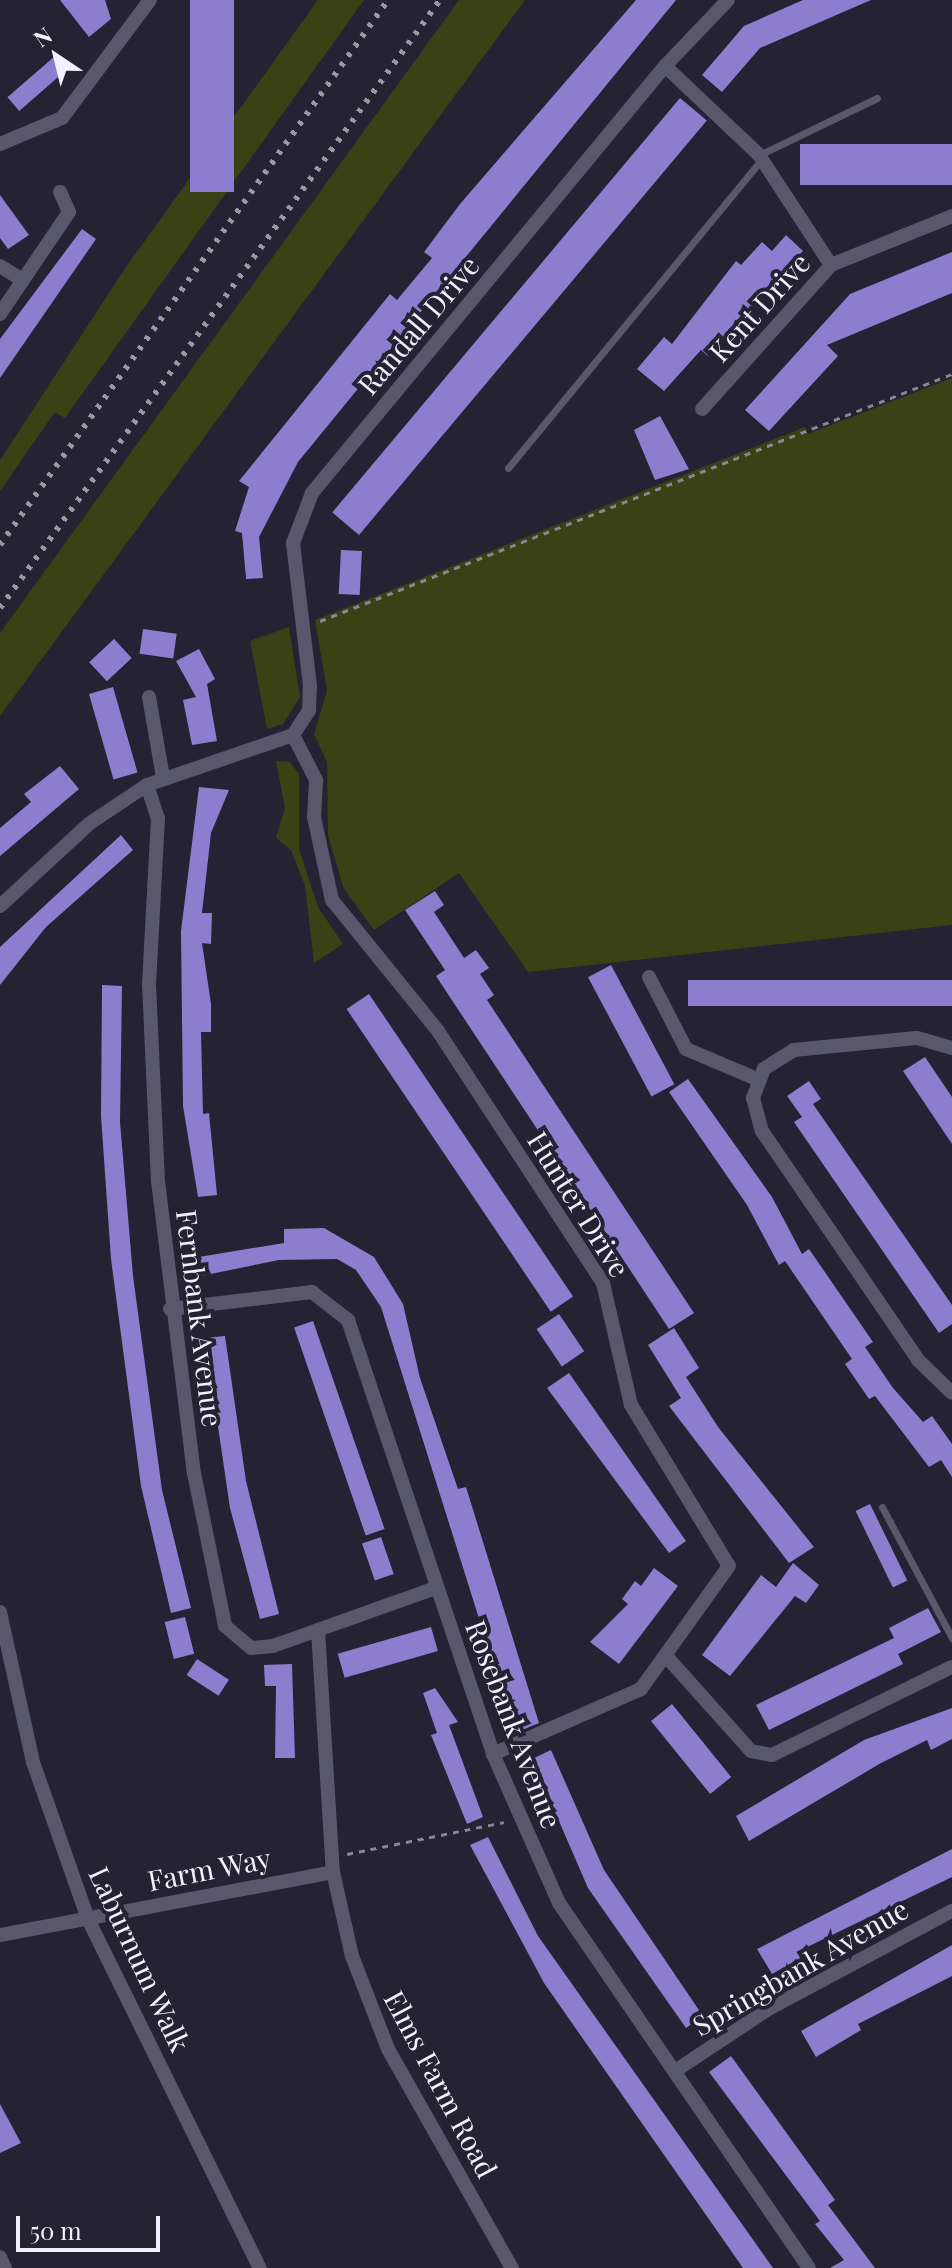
<!DOCTYPE html>
<style>
body{margin:0}
#map{position:relative;width:952px;height:2268px;overflow:hidden;background:#252234;font-family:"Playfair Display",serif}
div>[style]{position:absolute}
.green>*{inset:0;background:#3a4114}
.building>*{inset:0;background:#8c7dce;transform-origin:0 0}
.path>*{height:3px;margin-top:-1.5px;transform-origin:0;background:repeating-linear-gradient(90deg,#888695 0 6px,transparent 0 12px)}
.lane>*{height:7px;margin:-3.5px;padding:0 3.5px;transform-origin:3.5px;border-radius:3.5px;background:#59576b}
.street>*{height:14px;margin:-7px;padding:0 7px;transform-origin:7px;border-radius:7px;background:#59576b}
.rail>*{height:6px;margin-top:-3px;transform-origin:0;background:repeating-linear-gradient(90deg,#9a98a6 0 4px,transparent 0 12px)}
span{translate:-50% -50%;white-space:nowrap;text-align:center;line-height:1.15;-webkit-text-stroke:8px #252234;paint-order:stroke}
.street-label{font-size:28px;color:#f1f0fc}
.north{position:absolute;left:16px;top:16px;width:80px;height:80px;-webkit-text-stroke:6px #252234;paint-order:stroke;rotate:325deg;font-size:22px;font-weight:700;line-height:32px;text-align:center;color:#f1f0fc}
.north::after{content:'';display:block;margin:auto;width:28px;height:36px;background:#f1f0fc;clip-path:polygon(50% 0,100% 100%,50% 72%,0 100%)}
.scale{position:absolute;left:16px;top:2216px;width:144px;height:36px;box-sizing:border-box;border:4px solid #f1f0fc;border-top:0;padding-left:10px;font-size:24px;line-height:28px;white-space:nowrap;color:#f1f0fc;-webkit-text-stroke:6px #252234;paint-order:stroke}
</style>
<div id="map">
<div class="green">
<div style="clip-path:polygon(318px 0,364px 0,65px 418px,55px 412px,0 491px,0 460px,126px 267px)"></div>
<div style="clip-path:polygon(459px 0,525px 0,0 716px,0 633px)"></div>
<div style="clip-path:polygon(952px 378px,952px 925px,528px 972px,459px 873px,374px 930px,344px 889px,328px 836px,327px 762px,314px 734px,327px 691px,315px 620px,805px 427px,808px 434px)"></div>
<div style="clip-path:polygon(289px 627px,300px 697px,283px 724px,267px 729px,250px 641px)"></div>
<div style="clip-path:polygon(276px 761px,290px 762px,299px 774px,299px 849px,318px 907px,343px 944px,314px 963px,305px 886px,291px 850px,276px 838px,285px 808px)"></div>
</div>
<div class="building">
<div style="clip-path:polygon(60px 0,105px 0,111px 19px,89px 37px)"></div>
<div style="left:190px;top:0;width:44px;height:192px"></div>
<div style="clip-path:polygon(636px 0,676px 0,298px 462px,259px 537px,263px 578px,246px 579px,242px 533px,235px 531px,249px 487px,239px 481px,390px 294px,397px 300px,432px 258px,424px 252px,460px 204px)"></div>
<div style="clip-path:polygon(803px 0,871px 0,760px 48px,722px 92px,702px 75px,744px 26px)"></div>
<div style="left:55px;top:56px;width:18px;height:63px;rotate:49deg"></div>
<div style="left:680px;top:98px;width:35px;height:541px;rotate:40deg"></div>
<div style="left:952px;top:144px;width:41px;height:152px;rotate:90deg"></div>
<div style="clip-path:polygon(0 195px,29px 235px,8px 249px,0 238px)"></div>
<div style="clip-path:polygon(82px 229px,96px 239px,0 378px,0 339px)"></div>
<div style="clip-path:polygon(786px 235px,803px 251px,708px 356px,701px 350px,664px 391px,637px 369px,664px 337px,672px 344px,736px 261px,741px 265px,762px 242px,772px 251px)"></div>
<div style="clip-path:polygon(952px 252px,952px 293px,827px 345px,838px 356px,769px 431px,745px 410px,850px 294px)"></div>
<div style="clip-path:polygon(660px 416px,689px 469px,655px 480px,634px 430px)"></div>
<div style="left:341px;top:550px;width:21px;height:44px;rotate:3deg"></div>
<div style="left:143px;top:629px;width:34px;height:25px;rotate:8deg"></div>
<div style="left:114px;top:639px;width:26px;height:34px;rotate:47deg"></div>
<div style="clip-path:polygon(199px 649px,215px 679px,207px 684px,217px 741px,192px 745px,183px 700px,196px 697px,176px 661px)"></div>
<div style="left:113px;top:687px;width:89px;height:25px;rotate:74deg"></div>
<div style="clip-path:polygon(60px 766px,79px 789px,0 856px,0 828px,31px 802px,24px 794px)"></div>
<div style="clip-path:polygon(199px 787px,229px 790px,211px 833px,202px 913px,212px 913px,211px 944px,202px 943px,211px 1004px,211px 1032px,201px 1032px,203px 1114px,209px 1113px,217px 1195px,198px 1197px,183px 1106px,181px 931px)"></div>
<div style="clip-path:polygon(121px 835px,133px 850px,46px 927px,0 985px,0 947px)"></div>
<div style="clip-path:polygon(435px 891px,444px 905px,434px 912px,464px 958px,476px 950px,489px 968px,480px 974px,494px 995px,487px 1000px,694px 1313px,669px 1329px,436px 976px,445px 970px,405px 910px)"></div>
<div style="left:611px;top:965px;width:135px;height:26px;rotate:62deg"></div>
<div style="left:952px;top:980px;width:26px;height:264px;rotate:90deg"></div>
<div style="clip-path:polygon(102px 985px,122px 986px,120px 1122px,133px 1276px,162px 1490px,191px 1608px,171px 1613px,141px 1486px,111px 1259px,101px 1116px)"></div>
<div style="left:369px;top:994px;width:365px;height:27px;rotate:56deg"></div>
<div style="clip-path:polygon(925px 1057px,952px 1097px,952px 1144px,903px 1071px)"></div>
<div style="clip-path:polygon(688px 1079px,772px 1197px,802px 1254px,809px 1249px,873px 1342px,865px 1347px,893px 1388px,923px 1422px,932px 1416px,952px 1444px,952px 1477px,941px 1460px,929px 1467px,875px 1396px,869px 1399px,845px 1364px,852px 1359px,785px 1261px,779px 1265px,747px 1205px,669px 1092px)"></div>
<div style="clip-path:polygon(809px 1081px,821px 1099px,813px 1104px,952px 1305px,952px 1324px,939px 1333px,794px 1122px,802px 1117px,787px 1096px)"></div>
<div style="clip-path:polygon(324px 1228px,374px 1257px,403px 1304px,420px 1378px,458px 1489px,466px 1487px,539px 1723px,515px 1733px,381px 1307px,356px 1270px,337px 1259px,279px 1260px,196px 1277px,193px 1258px,284px 1243px,284px 1229px)"></div>
<div style="left:559px;top:1314px;width:45px;height:27px;rotate:56deg"></div>
<div style="left:313px;top:1321px;width:220px;height:20px;rotate:71deg"></div>
<div style="clip-path:polygon(674px 1328px,699px 1368px,686px 1377px,718px 1427px,814px 1547px,789px 1563px,669px 1406px,681px 1398px,648px 1345px)"></div>
<div style="clip-path:polygon(225px 1336px,246px 1481px,279px 1614px,260px 1619px,230px 1508px,205px 1338px)"></div>
<div style="clip-path:polygon(569px 1373px,686px 1541px,669px 1553px,547px 1388px)"></div>
<div style="left:870px;top:1504px;width:85px;height:16px;rotate:64deg"></div>
<div style="left:381px;top:1537px;width:39px;height:20px;rotate:71deg"></div>
<div style="clip-path:polygon(793px 1563px,819px 1585px,806px 1603px,795px 1596px,730px 1676px,702px 1655px,761px 1575px,776px 1587px)"></div>
<div style="clip-path:polygon(654px 1568px,678px 1586px,619px 1664px,590px 1642px,628px 1604px,622px 1599px,635px 1581px,641px 1586px)"></div>
<div style="clip-path:polygon(928px 1608px,941px 1632px,898px 1654px,903px 1664px,769px 1730px,756px 1705px,894px 1638px,889px 1628px)"></div>
<div style="left:185px;top:1617px;width:38px;height:21px;rotate:76deg"></div>
<div style="left:431px;top:1627px;width:25px;height:97px;rotate:74deg"></div>
<div style="left:197px;top:1659px;width:38px;height:19px;rotate:33deg"></div>
<div style="clip-path:polygon(292px 1664px,295px 1758px,275px 1758px,276px 1686px,265px 1686px,264px 1665px)"></div>
<div style="clip-path:polygon(435px 1688px,458px 1722px,449px 1725px,483px 1817px,467px 1824px,431px 1735px,437px 1733px,423px 1693px)"></div>
<div style="left:672px;top:1704px;width:94px;height:27px;rotate:51deg"></div>
<div style="clip-path:polygon(952px 1708px,952px 1739px,931px 1750px,927px 1740px,881px 1763px,749px 1841px,736px 1816px,864px 1740px)"></div>
<div style="clip-path:polygon(551px 1750px,604px 1870px,703px 2016px,686px 2028px,588px 1888px,532px 1759px)"></div>
<div style="clip-path:polygon(488px 1837px,538px 1936px,773px 2268px,743px 2268px,544px 1983px,470px 1845px)"></div>
<div style="clip-path:polygon(952px 1849px,952px 1877px,803px 1949px,806px 1955px,772px 1974px,757px 1949px)"></div>
<div style="clip-path:polygon(952px 1945px,952px 1976px,858px 2024px,861px 2030px,816px 2057px,801px 2031px)"></div>
<div style="clip-path:polygon(731px 2056px,835px 2200px,828px 2205px,875px 2268px,830px 2268px,844px 2260px,815px 2224px,820px 2221px,709px 2072px)"></div>
<div style="clip-path:polygon(0 2104px,21px 2143px,0 2153px)"></div>
</div>
<div class="path">
<div style="left:320px;top:621px;width:679px;rotate:-21.35deg"></div>
<div style="left:347px;top:1854px;width:160px;rotate:-11.5deg"></div>
</div>
<div class="lane">
<div style="left:759px;top:155px;width:131px;rotate:-25.8deg"></div>
<div style="left:508px;top:468px;width:400px;rotate:-50.6deg"></div>
<div style="left:882px;top:1507px;width:149px;rotate:61.9deg"></div>
</div>
<div class="street">
<div style="left:665px;top:66px;width:129px;rotate:43.4deg"></div>
<div style="left:759px;top:155px;width:131px;rotate:56.8deg"></div>
<div style="left:0;top:144px;width:67px;rotate:-22.8deg"></div>
<div style="left:62px;top:118px;width:147px;rotate:-53.3deg"></div>
<div style="left:0;top:266px;width:26px;rotate:32deg"></div>
<div style="left:0;top:314px;width:123px;rotate:-55.9deg"></div>
<div style="left:69px;top:212px;width:22px;rotate:-114deg"></div>
<div style="left:702px;top:409px;width:193px;rotate:-48.1deg"></div>
<div style="left:831px;top:265px;width:131px;rotate:-22deg"></div>
<div style="left:149px;top:697px;width:81px;rotate:80.1deg"></div>
<div style="left:293px;top:735px;width:51px;rotate:62.9deg"></div>
<div style="left:316px;top:780px;width:37px;rotate:93deg"></div>
<div style="left:314px;top:817px;width:85px;rotate:77.8deg"></div>
<div style="left:332px;top:900px;width:169px;rotate:51deg"></div>
<div style="left:438px;top:1031px;width:301px;rotate:56.8deg"></div>
<div style="left:603px;top:1283px;width:125px;rotate:77.1deg"></div>
<div style="left:631px;top:1405px;width:188px;rotate:58.7deg"></div>
<div style="left:729px;top:1566px;width:151px;rotate:125.6deg"></div>
<div style="left:641px;top:1689px;width:162px;rotate:156.3deg"></div>
<div style="left:293px;top:735px;width:30px;rotate:-57deg"></div>
<div style="left:309px;top:710px;width:24px;rotate:-88deg"></div>
<div style="left:310px;top:686px;width:144px;rotate:-96.8deg"></div>
<div style="left:293px;top:543px;width:53px;rotate:-69.2deg"></div>
<div style="left:312px;top:493px;width:554px;rotate:-50.42deg"></div>
<div style="left:665px;top:66px;width:91px;rotate:-46.3deg"></div>
<div style="left:147px;top:785px;width:35px;rotate:72deg"></div>
<div style="left:158px;top:818px;width:166px;rotate:93.1deg"></div>
<div style="left:149px;top:984px;width:197px;rotate:87.4deg"></div>
<div style="left:158px;top:1181px;width:294px;rotate:83deg"></div>
<div style="left:194px;top:1473px;width:156px;rotate:78.5deg"></div>
<div style="left:225px;top:1626px;width:34px;rotate:40deg"></div>
<div style="left:251px;top:1648px;width:22px;rotate:-5deg"></div>
<div style="left:273px;top:1646px;width:173px;rotate:-19.6deg"></div>
<div style="left:0;top:906px;width:122px;rotate:-42.7deg"></div>
<div style="left:90px;top:823px;width:69px;rotate:-33.7deg"></div>
<div style="left:147px;top:785px;width:154px;rotate:-18.9deg"></div>
<div style="left:649px;top:977px;width:81px;rotate:62.8deg"></div>
<div style="left:686px;top:1049px;width:77px;rotate:22.9deg"></div>
<div style="left:952px;top:1048px;width:37px;rotate:-164deg"></div>
<div style="left:916px;top:1038px;width:123px;rotate:174.4deg"></div>
<div style="left:794px;top:1050px;width:36px;rotate:148deg"></div>
<div style="left:764px;top:1069px;width:31px;rotate:111deg"></div>
<div style="left:753px;top:1098px;width:34px;rotate:75deg"></div>
<div style="left:762px;top:1131px;width:277px;rotate:55.7deg"></div>
<div style="left:918px;top:1360px;width:47px;rotate:44.1deg"></div>
<div style="left:170px;top:1309px;width:143px;rotate:-6.8deg"></div>
<div style="left:312px;top:1292px;width:46px;rotate:37.9deg"></div>
<div style="left:348px;top:1320px;width:458px;rotate:71.5deg"></div>
<div style="left:493px;top:1754px;width:163px;rotate:66.1deg"></div>
<div style="left:559px;top:1903px;width:442px;rotate:55.6deg"></div>
<div style="left:0;top:1612px;width:154px;rotate:77.6deg"></div>
<div style="left:33px;top:1762px;width:166px;rotate:70.7deg"></div>
<div style="left:88px;top:1919px;width:389px;rotate:63.8deg"></div>
<div style="left:318px;top:1630px;width:242px;rotate:86.5deg"></div>
<div style="left:333px;top:1872px;width:86px;rotate:77.3deg"></div>
<div style="left:352px;top:1956px;width:100px;rotate:68.8deg"></div>
<div style="left:388px;top:2049px;width:252px;rotate:60.5deg"></div>
<div style="left:666px;top:1656px;width:127px;rotate:48.2deg"></div>
<div style="left:751px;top:1751px;width:21px;rotate:11deg"></div>
<div style="left:772px;top:1755px;width:200px;rotate:-26.1deg"></div>
<div style="left:0;top:1935px;width:339px;rotate:-10.7deg"></div>
<div style="left:675px;top:2071px;width:114px;rotate:-33.6deg"></div>
<div style="left:770px;top:2008px;width:206px;rotate:-28.1deg"></div>
<div style="left:0;top:2257px;width:12px;rotate:66deg"></div>
</div>
<div class="rail">
<div style="left:0;top:545px;width:669px;rotate:-54.55deg"></div>
<div style="left:0;top:608px;width:751px;rotate:-54.11deg"></div>
</div>
<div class="street-label">
<span style="left:759px;top:307px;rotate:-48deg">Kent Drive</span>
<span style="left:418px;top:325px;rotate:-50deg">Randall Drive</span>
<span style="left:579px;top:1204px;rotate:58deg">Hunter Drive</span>
<span style="left:200px;top:1318px;rotate:83deg">Fernbank Avenue</span>
<span style="left:514px;top:1724px;rotate:69deg">Rosebank Avenue</span>
<span style="left:209px;top:1869px;rotate:-11deg">Farm Way</span>
<span style="left:140px;top:1959px;rotate:65deg">Laburnum Walk</span>
<span style="left:800px;top:1967px;rotate:-30deg">Springbank Avenue</span>
<span style="left:441px;top:2084px;rotate:62deg">Elms Farm Road</span>
</div>
<div class="north">N</div>
<div class="scale">50 m</div>
</div>
